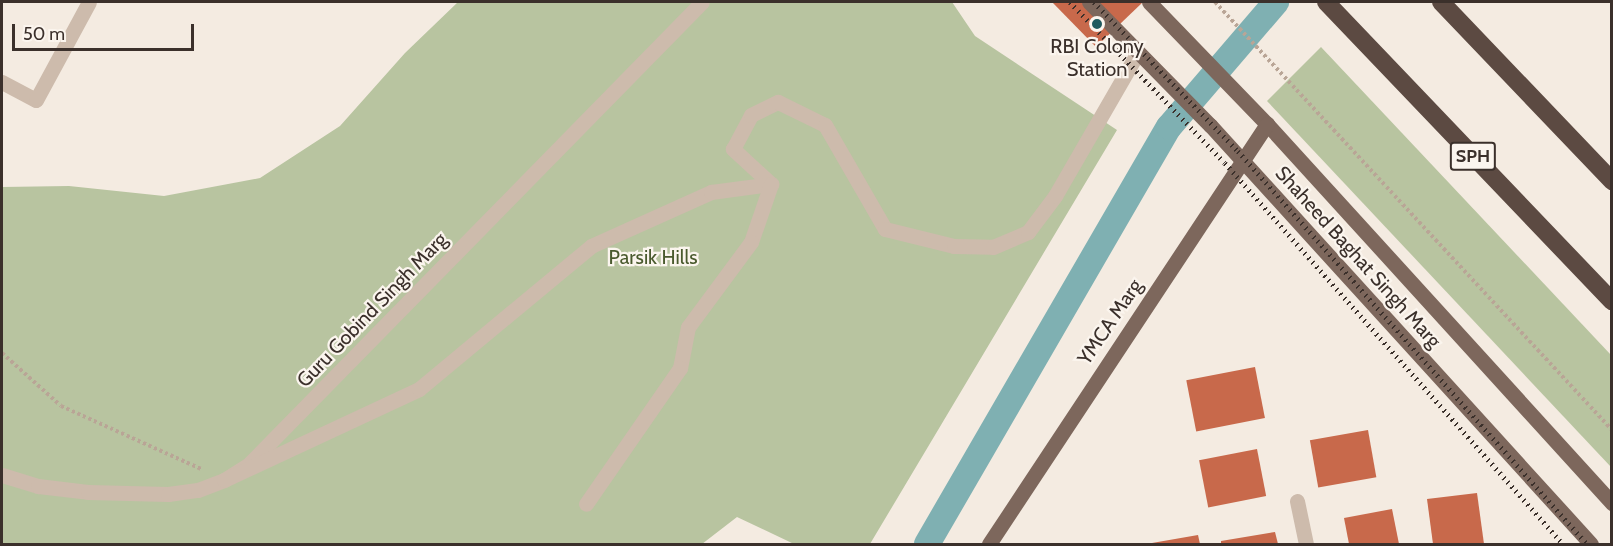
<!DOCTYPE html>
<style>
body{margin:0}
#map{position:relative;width:1613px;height:546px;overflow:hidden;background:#f4ebe1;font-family:Cabin,sans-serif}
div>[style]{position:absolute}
.green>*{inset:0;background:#b8c4a0}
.canal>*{height:26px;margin:-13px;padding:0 13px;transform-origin:13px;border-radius:13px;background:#7fb0b2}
.building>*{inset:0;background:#c8694b;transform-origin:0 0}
.path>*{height:4px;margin-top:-2px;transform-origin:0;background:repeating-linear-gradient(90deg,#b9a596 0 3px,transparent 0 6px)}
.minor>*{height:15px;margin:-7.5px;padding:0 7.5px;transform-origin:7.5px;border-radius:7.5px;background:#cdbbac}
.major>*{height:15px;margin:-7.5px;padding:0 7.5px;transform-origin:7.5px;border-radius:7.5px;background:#7d675c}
.highway>*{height:18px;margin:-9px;padding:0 9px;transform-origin:9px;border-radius:9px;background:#5c4a42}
.rail>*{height:4.5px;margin-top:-2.25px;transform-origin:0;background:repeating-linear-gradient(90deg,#3b302b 0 1.5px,transparent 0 6px)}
.dots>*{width:16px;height:16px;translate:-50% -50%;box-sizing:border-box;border:3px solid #fbf5ee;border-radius:50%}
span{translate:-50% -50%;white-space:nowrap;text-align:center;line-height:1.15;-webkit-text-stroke:4.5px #fbf5ee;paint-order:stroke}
.shield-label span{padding:2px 4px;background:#fbf5ee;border:2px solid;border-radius:4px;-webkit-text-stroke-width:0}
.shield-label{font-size:18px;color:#3b302b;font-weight:700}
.poi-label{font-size:20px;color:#3b302b}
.park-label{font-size:20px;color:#4a5a2e}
.street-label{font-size:20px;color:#3b302b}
.frame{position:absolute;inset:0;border:3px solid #3b302b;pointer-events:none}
.scale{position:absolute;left:12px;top:24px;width:182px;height:27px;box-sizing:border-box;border:3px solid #3b302b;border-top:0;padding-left:8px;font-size:18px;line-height:21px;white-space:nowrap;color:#3b302b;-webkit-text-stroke:4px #fbf5ee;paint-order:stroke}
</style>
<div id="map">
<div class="green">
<div style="clip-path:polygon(458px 2px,952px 2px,975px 36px,1117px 130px,870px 544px,794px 544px,737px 517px,702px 544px,2px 544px,2px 187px,69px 186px,164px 196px,260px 178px,340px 126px,405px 53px)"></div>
<div style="clip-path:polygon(1321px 47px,1611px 355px,1611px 467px,1267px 101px)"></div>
</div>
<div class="canal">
<div style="left:927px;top:544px;width:482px;rotate:-59.9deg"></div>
<div style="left:1169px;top:127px;width:165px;rotate:-49.4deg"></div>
</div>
<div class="building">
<div style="clip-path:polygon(1052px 2px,1143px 2px,1096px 47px)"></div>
<div style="left:1255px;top:367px;width:52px;height:70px;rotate:79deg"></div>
<div style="left:1368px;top:430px;width:48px;height:59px;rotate:80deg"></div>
<div style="left:1257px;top:449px;width:48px;height:59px;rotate:79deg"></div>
<div style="clip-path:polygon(1477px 493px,1484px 544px,1433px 544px,1427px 499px)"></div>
<div style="clip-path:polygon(1392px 509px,1399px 544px,1349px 544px,1344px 518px)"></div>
<div style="clip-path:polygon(1275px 532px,1278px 544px,1221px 544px,1221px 541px)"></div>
<div style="clip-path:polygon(1198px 535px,1200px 544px,1153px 544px,1152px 543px)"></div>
</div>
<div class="path">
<div style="left:1215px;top:2px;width:584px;rotate:47.15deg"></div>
<div style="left:2px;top:353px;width:79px;rotate:41.9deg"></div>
<div style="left:61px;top:406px;width:154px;rotate:24.2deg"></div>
</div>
<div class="minor">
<div style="left:2px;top:82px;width:38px;rotate:28deg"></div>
<div style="left:36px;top:100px;width:111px;rotate:-61.6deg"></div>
<div style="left:771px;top:184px;width:52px;rotate:-137.4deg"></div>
<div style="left:733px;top:149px;width:38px;rotate:-62deg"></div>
<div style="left:751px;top:115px;width:30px;rotate:-26deg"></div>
<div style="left:778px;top:102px;width:52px;rotate:26.1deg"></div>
<div style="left:825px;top:125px;width:120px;rotate:60deg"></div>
<div style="left:885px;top:229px;width:71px;rotate:13.8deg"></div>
<div style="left:954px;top:246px;width:39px;rotate:1deg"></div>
<div style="left:993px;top:247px;width:38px;rotate:-23deg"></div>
<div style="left:1028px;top:232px;width:45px;rotate:-53.1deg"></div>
<div style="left:1055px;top:196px;width:166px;rotate:-60deg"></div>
<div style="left:2px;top:475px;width:38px;rotate:17deg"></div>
<div style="left:38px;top:486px;width:50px;rotate:6.8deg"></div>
<div style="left:88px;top:492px;width:80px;rotate:1.4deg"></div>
<div style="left:168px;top:494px;width:30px;rotate:-8deg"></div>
<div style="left:198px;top:490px;width:28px;rotate:-21deg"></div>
<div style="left:224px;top:480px;width:28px;rotate:-32deg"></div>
<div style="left:248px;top:465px;width:648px;rotate:-45.56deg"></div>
<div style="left:224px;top:480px;width:215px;rotate:-25deg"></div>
<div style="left:419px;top:389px;width:224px;rotate:-39.7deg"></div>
<div style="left:591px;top:246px;width:132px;rotate:-24.2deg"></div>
<div style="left:711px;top:192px;width:61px;rotate:-7.6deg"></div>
<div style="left:771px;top:184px;width:61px;rotate:109deg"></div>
<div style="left:751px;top:242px;width:106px;rotate:126.5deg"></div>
<div style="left:688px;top:327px;width:42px;rotate:101deg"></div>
<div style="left:680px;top:368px;width:165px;rotate:124.7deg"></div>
<div style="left:1297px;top:501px;width:44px;rotate:78.2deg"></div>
</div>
<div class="major">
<div style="left:1089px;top:2px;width:173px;rotate:45.5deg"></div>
<div style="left:1210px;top:125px;width:566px;rotate:47.72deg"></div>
<div style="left:1149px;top:2px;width:170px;rotate:46deg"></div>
<div style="left:1267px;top:124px;width:513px;rotate:47.69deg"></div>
<div style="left:989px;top:544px;width:504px;rotate:-56.5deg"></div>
</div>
<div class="highway">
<div style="left:1326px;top:2px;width:414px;rotate:46.3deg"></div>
<div style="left:1441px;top:2px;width:248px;rotate:46.3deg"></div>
</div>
<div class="rail">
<div style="left:1070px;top:2px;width:223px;rotate:46.1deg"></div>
<div style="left:1225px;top:163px;width:509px;rotate:48.42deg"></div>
<div style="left:1094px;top:2px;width:207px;rotate:46deg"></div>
<div style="left:1238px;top:151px;width:526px;rotate:48.39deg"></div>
</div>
<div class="dots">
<div style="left:1097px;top:24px;background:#1f5a5e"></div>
</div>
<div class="shield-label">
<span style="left:1473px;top:156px">SPH</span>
</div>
<div class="poi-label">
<span style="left:1097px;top:58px">RBI Colony<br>Station</span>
</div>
<div class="park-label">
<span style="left:653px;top:257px">Parsik Hills</span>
</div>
<div class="street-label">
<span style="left:1358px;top:257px;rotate:48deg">Shaheed Baghat Singh Marg</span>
<span style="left:372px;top:310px;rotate:-46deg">Guru Gobind Singh Marg</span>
<span style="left:1110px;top:322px;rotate:-56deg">YMCA Marg</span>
</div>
<div class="frame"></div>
<div class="scale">50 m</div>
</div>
